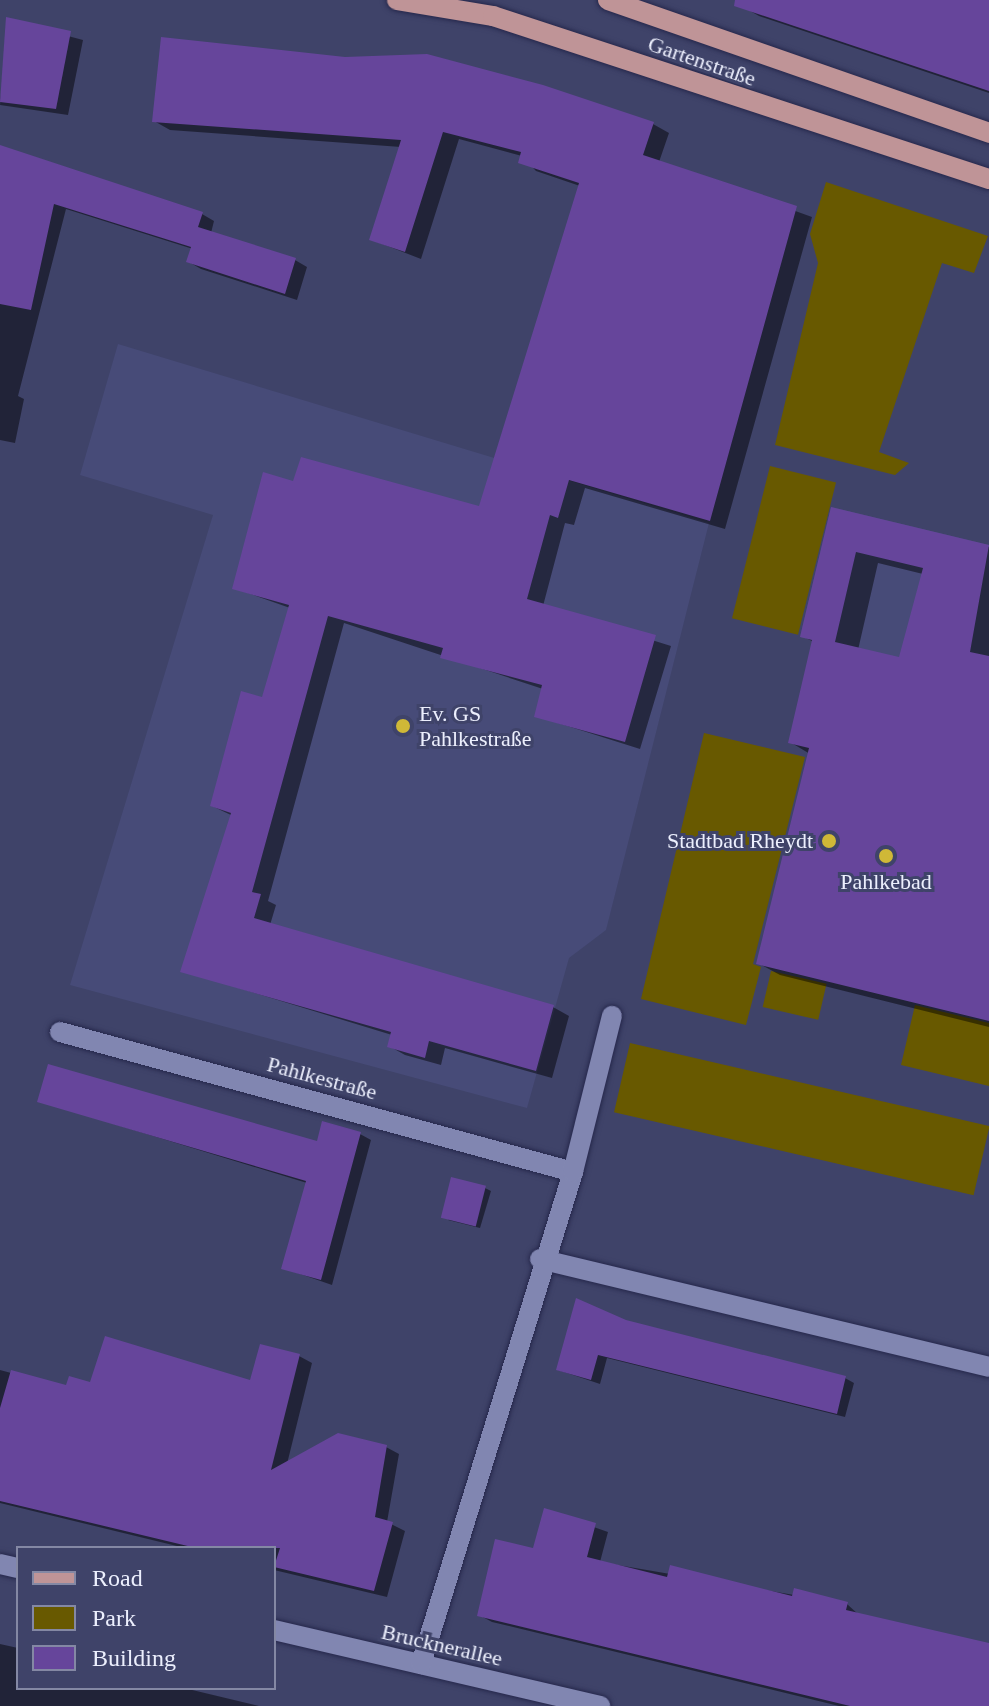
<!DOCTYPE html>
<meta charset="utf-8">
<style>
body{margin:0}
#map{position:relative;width:989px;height:1706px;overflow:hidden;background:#3f4369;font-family:"Times New Roman",serif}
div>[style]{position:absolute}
.built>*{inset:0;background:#474b78}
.green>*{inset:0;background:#685900;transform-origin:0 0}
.shadow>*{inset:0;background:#0007}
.building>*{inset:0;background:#66459b;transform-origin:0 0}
.roads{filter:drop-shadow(0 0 2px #26284c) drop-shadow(0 0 2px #26284c)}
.street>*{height:20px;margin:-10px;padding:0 10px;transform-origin:10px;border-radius:10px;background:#8186b1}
.primary>*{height:20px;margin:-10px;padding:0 10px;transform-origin:10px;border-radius:10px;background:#bf9497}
.dots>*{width:22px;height:22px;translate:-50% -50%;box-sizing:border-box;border:4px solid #3f4369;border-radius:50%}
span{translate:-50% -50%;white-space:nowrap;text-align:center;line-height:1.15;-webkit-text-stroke:6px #3f4369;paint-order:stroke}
.street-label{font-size:22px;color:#eceffd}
.poi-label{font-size:22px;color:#eceffd}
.left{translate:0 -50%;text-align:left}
.right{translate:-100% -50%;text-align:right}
.legend{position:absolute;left:16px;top:1546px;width:260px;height:144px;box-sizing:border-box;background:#3f4369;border:2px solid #8488a4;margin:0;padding:10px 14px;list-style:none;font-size:24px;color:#eceffd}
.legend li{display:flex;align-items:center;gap:16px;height:40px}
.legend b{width:40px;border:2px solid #8488a4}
</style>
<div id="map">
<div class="built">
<div style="clip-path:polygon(118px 344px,709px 523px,606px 930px,569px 958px,527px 1108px,70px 985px,213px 515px,80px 475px)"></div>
<div style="clip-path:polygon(831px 507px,989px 545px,989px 679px,800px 637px)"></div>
</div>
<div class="green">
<div style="clip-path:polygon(826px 182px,988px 236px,974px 273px,942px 263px,879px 452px,909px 463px,895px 475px,775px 445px,818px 263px,810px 234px)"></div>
<div style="left:770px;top:466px;width:68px;height:157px;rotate:14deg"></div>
<div style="clip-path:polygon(704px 733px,805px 757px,753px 964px,761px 967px,746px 1025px,641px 999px)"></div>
<div style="left:771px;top:971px;width:57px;height:37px;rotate:13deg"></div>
<div style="clip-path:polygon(915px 1005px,989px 1023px,989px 1086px,901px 1065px)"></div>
<div style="left:630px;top:1043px;width:369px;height:71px;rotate:13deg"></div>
</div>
<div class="shadow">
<div style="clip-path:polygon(748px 0,989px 0,989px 93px,759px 16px,745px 8px)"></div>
<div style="clip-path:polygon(8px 20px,83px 40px,68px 115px,0 105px)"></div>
<div style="clip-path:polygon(154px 121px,653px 124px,669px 133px,659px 162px,812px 217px,725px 529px,585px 488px,574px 525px,565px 523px,543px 606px,671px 646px,640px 749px,536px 716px,543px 689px,344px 623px,268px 901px,276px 905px,270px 925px,553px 1007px,569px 1016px,552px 1078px,445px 1048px,441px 1065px,405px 1055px,389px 1046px,392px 1035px,183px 971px,233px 816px,212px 806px,264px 700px,290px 608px,234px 588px,295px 484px,480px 509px,580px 186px,536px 171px,522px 156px,459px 139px,421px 259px,372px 240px,401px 147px,170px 130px)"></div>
<div style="clip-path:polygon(0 147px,202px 214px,214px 221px,211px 233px,295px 260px,307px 267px,297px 300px,201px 269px,189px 262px,193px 249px,66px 209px,18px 396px,24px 399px,15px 443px,0 440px)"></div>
<div style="clip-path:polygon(evenodd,832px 510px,989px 547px,989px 1027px,780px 975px,758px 963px,810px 754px,790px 742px,814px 642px,802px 636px,832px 510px,878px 563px,923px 574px,900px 660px,858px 650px,878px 563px)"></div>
<div style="clip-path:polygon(39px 1101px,319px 1143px,360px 1134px,371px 1140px,332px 1285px,283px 1268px,307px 1183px)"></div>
<div style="clip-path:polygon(485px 1188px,491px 1191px,480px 1228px,448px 1220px)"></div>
<div style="clip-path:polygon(625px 1322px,845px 1378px,854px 1383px,845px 1417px,607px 1358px,600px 1384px,558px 1370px)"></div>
<div style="clip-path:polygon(299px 1356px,312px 1363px,287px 1464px,386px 1447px,399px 1454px,387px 1522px,405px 1531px,387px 1597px,274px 1570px,274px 1548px,185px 1548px,0 1503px,0 1370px,67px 1388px,252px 1383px)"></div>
<div style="clip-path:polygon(545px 1510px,608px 1532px,600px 1562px,847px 1604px,859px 1615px,989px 1646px,989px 1706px,839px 1706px,492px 1622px,479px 1615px,534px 1551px)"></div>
<div style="clip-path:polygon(0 1644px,18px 1648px,18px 1688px,184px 1688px,259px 1706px,0 1706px)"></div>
</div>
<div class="building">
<div style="clip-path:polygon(735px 0,989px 0,989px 91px,734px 6px)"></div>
<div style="clip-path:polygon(6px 17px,71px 31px,56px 109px,0 102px)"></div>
<div style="clip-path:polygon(161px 37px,345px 57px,427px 54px,543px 85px,654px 122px,643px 155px,797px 206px,710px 521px,569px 480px,558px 518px,550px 515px,527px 599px,656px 635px,625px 742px,534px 717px,542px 685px,440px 658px,443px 648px,328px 616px,252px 892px,261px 894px,254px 918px,554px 1005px,536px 1071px,429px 1041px,425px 1058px,387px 1047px,391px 1032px,180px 972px,231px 813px,210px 806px,241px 691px,262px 697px,289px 605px,232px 589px,263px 472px,293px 481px,301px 457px,479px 506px,579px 183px,518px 163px,521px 152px,443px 132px,405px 252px,369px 240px,401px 140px,152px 122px)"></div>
<div style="clip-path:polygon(0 145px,203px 212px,198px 227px,296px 258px,285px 294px,186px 262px,191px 247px,54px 204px,31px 310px,0 304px)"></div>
<div style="clip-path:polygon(evenodd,831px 507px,989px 545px,970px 652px,989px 656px,989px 1021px,756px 964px,809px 748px,788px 743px,812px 640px,800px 637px,831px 507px,856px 552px,923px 568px,899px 657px,835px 642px,856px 552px)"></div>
<div style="clip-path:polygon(48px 1064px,317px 1141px,322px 1121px,361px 1132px,321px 1280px,281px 1269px,306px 1181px,37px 1102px)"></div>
<div style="left:451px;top:1177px;width:36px;height:42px;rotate:14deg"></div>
<div style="clip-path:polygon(576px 1298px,626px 1320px,846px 1376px,837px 1414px,598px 1355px,591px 1380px,556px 1370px)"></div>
<div style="clip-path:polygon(105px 1336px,250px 1380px,260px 1344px,300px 1354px,271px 1470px,338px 1433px,387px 1445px,375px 1517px,393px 1522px,374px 1591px,274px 1567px,280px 1548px,196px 1548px,0 1501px,0 1408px,11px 1370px,66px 1385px,69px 1376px,90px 1382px)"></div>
<div style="clip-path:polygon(544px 1508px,596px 1523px,587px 1557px,667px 1577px,670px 1565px,792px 1596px,794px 1588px,848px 1602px,846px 1610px,989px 1643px,989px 1706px,850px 1706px,477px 1616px,495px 1539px,533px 1548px)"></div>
</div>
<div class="roads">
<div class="street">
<div style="left:60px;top:1032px;width:532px;rotate:15.26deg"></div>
<div style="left:540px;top:1259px;width:462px;rotate:13.5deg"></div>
<div style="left:0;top:1564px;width:18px;rotate:13deg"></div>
<div style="left:274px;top:1630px;width:335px;rotate:13.1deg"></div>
<div style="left:421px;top:1664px;width:515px;rotate:-72.83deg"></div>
<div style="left:573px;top:1172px;width:161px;rotate:-76deg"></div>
</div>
<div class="primary">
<div style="left:397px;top:0;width:97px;rotate:9.5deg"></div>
<div style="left:493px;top:16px;width:522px;rotate:18.19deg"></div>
<div style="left:608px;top:0;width:404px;rotate:19.2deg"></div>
</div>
</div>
<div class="dots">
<div style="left:403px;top:726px;background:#cfb837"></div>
<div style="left:829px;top:841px;background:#cfb837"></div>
<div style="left:886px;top:856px;background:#cfb837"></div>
</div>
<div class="street-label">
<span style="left:702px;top:61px;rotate:19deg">Gartenstraße</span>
<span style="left:322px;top:1078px;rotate:15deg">Pahlkestraße</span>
<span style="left:442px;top:1645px;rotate:13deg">Brucknerallee</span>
</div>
<div class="poi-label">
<span class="left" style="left:419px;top:726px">Ev. GS<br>Pahlkestraße</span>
<span class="right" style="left:813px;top:841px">Stadtbad Rheydt</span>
<span style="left:886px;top:882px">Pahlkebad</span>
</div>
<ul class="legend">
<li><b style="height:10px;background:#bf9497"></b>Road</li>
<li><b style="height:22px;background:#685900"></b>Park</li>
<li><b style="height:22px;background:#66459b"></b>Building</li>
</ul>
</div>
